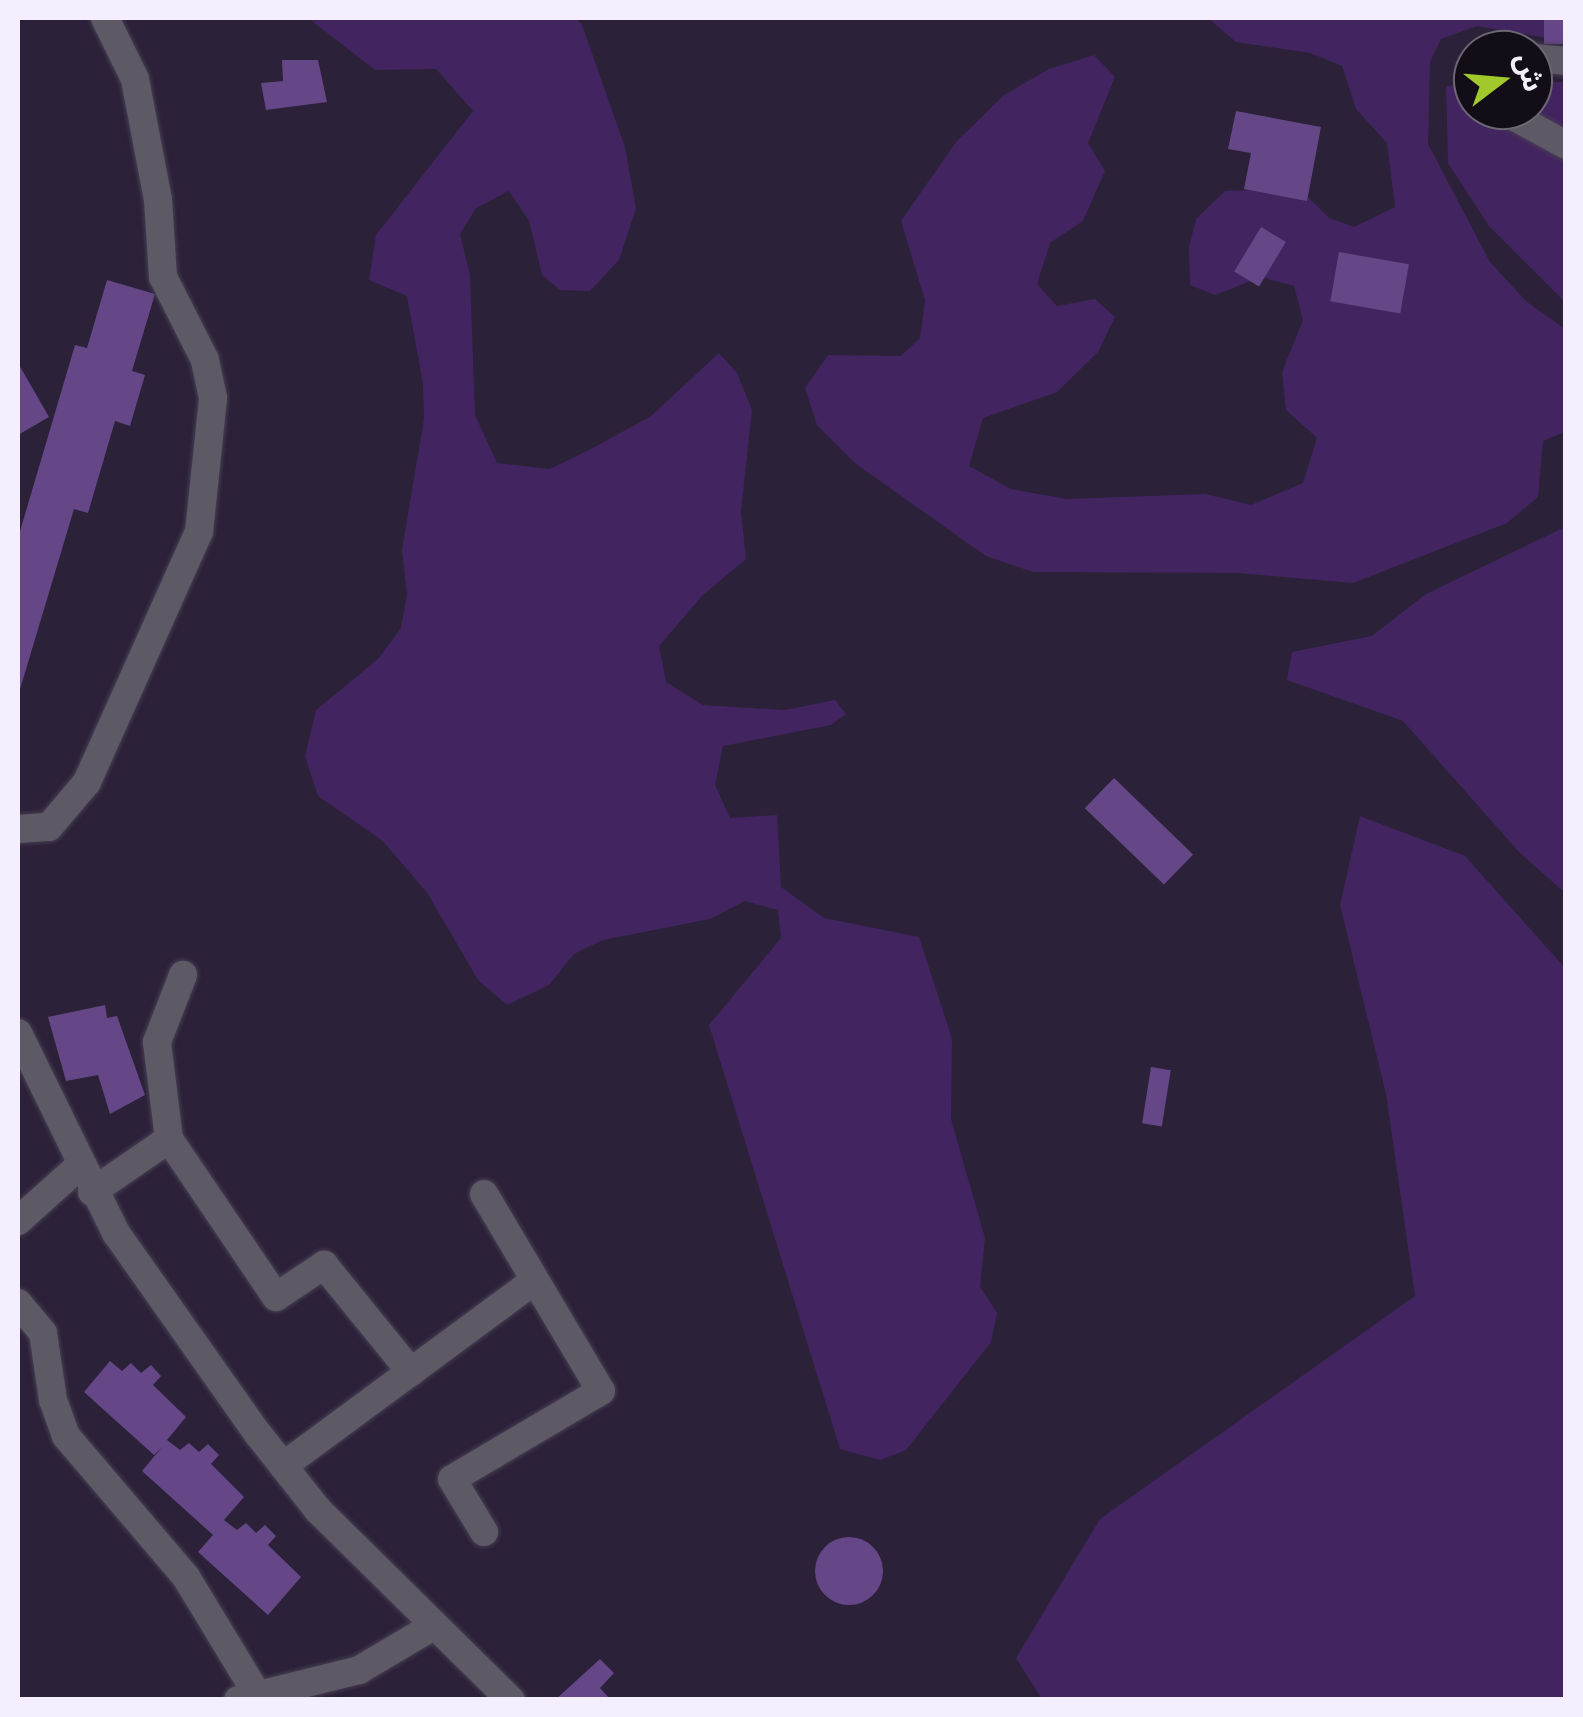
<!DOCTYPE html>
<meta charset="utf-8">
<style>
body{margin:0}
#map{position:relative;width:1583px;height:1717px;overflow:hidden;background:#2b2138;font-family:"Archivo Narrow","Noto Sans Arabic",sans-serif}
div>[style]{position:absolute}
.green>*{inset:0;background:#422560}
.building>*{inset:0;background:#654788;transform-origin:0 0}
.round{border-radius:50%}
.roads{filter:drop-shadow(0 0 2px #473e54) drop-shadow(0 0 2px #473e54)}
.minor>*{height:28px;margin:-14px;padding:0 14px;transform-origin:14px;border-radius:14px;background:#5e5a65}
span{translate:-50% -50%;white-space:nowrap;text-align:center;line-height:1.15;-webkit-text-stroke:8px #120d17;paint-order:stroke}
.frame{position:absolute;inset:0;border:20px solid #f4eefe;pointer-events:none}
.north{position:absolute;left:1453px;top:30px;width:100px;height:100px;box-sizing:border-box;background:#120d17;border:2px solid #6c6773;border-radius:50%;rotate:74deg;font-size:28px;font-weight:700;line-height:40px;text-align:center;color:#f4eefe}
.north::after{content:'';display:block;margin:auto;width:35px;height:45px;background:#a1c92b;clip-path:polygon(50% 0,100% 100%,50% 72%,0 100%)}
</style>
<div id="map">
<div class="green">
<div style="clip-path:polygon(308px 18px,576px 18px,582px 25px,625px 147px,636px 209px,619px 260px,590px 291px,560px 290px,542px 275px,529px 221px,509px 191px,476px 208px,460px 234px,470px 275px,475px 415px,497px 463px,550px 469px,591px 449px,651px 416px,719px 353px,737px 373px,752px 410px,741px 511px,746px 559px,703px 595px,659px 646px,666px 682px,703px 705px,785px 710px,835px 700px,846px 714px,831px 725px,723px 746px,715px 785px,730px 818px,777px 815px,781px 887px,824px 918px,919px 937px,952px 1039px,951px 1119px,985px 1238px,980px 1287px,997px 1313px,991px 1342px,906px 1450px,880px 1460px,840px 1449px,709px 1025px,781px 938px,778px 910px,745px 901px,710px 919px,603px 940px,574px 954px,549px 985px,507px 1005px,478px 980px,428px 894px,383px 841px,318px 796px,305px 756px,316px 710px,378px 659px,401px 628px,407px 594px,402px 550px,424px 419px,423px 384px,407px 296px,369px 280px,376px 235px,473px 111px,436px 69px,375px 70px)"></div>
<div style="clip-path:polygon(1208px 18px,1565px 18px,1565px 41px,1477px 26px,1441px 39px,1430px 62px,1428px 144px,1490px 262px,1527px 302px,1565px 329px,1565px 432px,1543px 441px,1538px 497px,1507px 523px,1353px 583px,1237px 573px,1033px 572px,986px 556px,856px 464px,817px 425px,805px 388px,828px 355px,901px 356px,920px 338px,925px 300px,901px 221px,956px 142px,1004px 95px,1049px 69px,1094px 55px,1115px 77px,1088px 143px,1105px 171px,1083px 221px,1050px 243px,1037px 284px,1057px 306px,1095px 299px,1115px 317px,1098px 352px,1057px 392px,983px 418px,969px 466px,1011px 489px,1067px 499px,1205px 494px,1251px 505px,1303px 483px,1317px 438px,1286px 410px,1282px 372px,1303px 320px,1294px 286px,1261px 277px,1215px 295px,1190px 285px,1189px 247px,1196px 219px,1225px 191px,1299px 188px,1329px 218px,1354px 227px,1395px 207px,1387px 143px,1356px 109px,1342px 66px,1310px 53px,1236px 42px)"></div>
<div style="clip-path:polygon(1533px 82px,1565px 82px,1565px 302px,1489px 226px,1448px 163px,1446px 86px,1473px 84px,1473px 110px,1533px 110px)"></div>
<div style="clip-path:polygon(1565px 527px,1565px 893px,1520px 853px,1403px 721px,1287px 680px,1292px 652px,1372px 636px,1426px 594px)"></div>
<div style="clip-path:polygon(1360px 816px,1465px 856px,1565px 968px,1565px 1699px,1042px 1699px,1016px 1658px,1100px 1519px,1415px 1296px,1386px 1094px,1340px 905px)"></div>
</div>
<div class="building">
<div style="left:1544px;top:18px;width:22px;height:26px"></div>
<div style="clip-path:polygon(282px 60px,318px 60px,327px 102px,266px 110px,261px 83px,283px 81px)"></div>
<div style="clip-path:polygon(1236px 111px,1321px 127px,1307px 201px,1244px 189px,1251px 153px,1228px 149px)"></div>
<div style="left:1261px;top:227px;width:29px;height:52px;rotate:31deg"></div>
<div style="left:1339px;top:252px;width:71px;height:50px;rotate:10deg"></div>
<div style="clip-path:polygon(107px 280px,155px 294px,132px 371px,145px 375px,130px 426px,115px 421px,88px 513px,74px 509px,18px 696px,18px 538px,75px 345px,87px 348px)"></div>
<div style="clip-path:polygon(18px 363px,49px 417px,18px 435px)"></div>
<div style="left:1114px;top:778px;width:110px;height:42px;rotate:44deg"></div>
<div style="clip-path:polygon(105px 1005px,107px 1018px,117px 1016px,145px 1095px,110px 1114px,98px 1075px,66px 1081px,48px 1017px)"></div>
<div style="left:1151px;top:1067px;width:20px;height:57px;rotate:9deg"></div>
<div style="clip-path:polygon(110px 1361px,122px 1371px,131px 1363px,141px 1373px,151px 1365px,161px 1376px,153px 1385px,186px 1417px,167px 1440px,180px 1450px,189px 1443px,199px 1452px,208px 1444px,219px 1455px,211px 1464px,244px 1497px,224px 1520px,237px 1530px,246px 1523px,256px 1533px,265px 1525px,276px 1536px,268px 1545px,301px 1577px,268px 1615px,198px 1552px,213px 1535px,142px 1471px,162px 1447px,154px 1455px,84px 1392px)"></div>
<div class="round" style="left:815px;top:1537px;width:68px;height:68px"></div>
<div style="clip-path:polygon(600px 1659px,614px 1673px,600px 1688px,611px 1700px,555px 1700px)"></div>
</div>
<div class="roads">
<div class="minor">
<div style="left:1533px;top:58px;width:33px;rotate:5deg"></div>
<div style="left:1502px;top:110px;width:73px;rotate:28.7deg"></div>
<div style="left:18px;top:829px;width:31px;rotate:-4deg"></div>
<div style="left:49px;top:827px;width:59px;rotate:-49.8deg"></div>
<div style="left:87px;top:782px;width:274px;rotate:-65.9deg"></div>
<div style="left:199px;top:532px;width:135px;rotate:-84deg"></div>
<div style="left:213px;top:398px;width:39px;rotate:-102deg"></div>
<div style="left:205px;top:360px;width:93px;rotate:-116.8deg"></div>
<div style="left:163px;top:277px;width:77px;rotate:-93.7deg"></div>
<div style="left:158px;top:200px;width:123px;rotate:-100.8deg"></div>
<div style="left:135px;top:79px;width:68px;rotate:-116.2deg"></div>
<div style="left:18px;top:1033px;width:223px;rotate:63.9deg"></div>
<div style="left:116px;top:1233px;width:246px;rotate:54.8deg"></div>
<div style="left:258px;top:1434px;width:97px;rotate:51.7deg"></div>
<div style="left:318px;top:1510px;width:271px;rotate:44.6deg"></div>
<div style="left:169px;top:1139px;width:98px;rotate:-97.1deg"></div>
<div style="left:157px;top:1042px;width:72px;rotate:-68.8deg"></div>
<div style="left:92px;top:1192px;width:93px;rotate:-34.5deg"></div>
<div style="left:169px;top:1139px;width:191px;rotate:55.9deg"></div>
<div style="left:276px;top:1297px;width:58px;rotate:-33.7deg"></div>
<div style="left:324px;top:1265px;width:138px;rotate:50.9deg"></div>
<div style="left:484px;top:1194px;width:229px;rotate:59.3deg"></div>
<div style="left:601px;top:1391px;width:173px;rotate:149.4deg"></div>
<div style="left:452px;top:1479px;width:62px;rotate:58.9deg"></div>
<div style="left:18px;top:1221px;width:81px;rotate:-42deg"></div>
<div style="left:18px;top:1303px;width:39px;rotate:50deg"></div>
<div style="left:43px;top:1333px;width:68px;rotate:81.5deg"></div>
<div style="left:53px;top:1400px;width:38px;rotate:70deg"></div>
<div style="left:66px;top:1436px;width:185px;rotate:49.6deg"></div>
<div style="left:186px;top:1577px;width:143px;rotate:58.8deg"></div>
<div style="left:283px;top:1466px;width:313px;rotate:-36.4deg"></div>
<div style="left:238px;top:1700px;width:125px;rotate:-13.9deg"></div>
<div style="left:359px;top:1670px;width:88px;rotate:-30.6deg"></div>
</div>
</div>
<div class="frame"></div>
<div class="north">ش</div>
</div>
